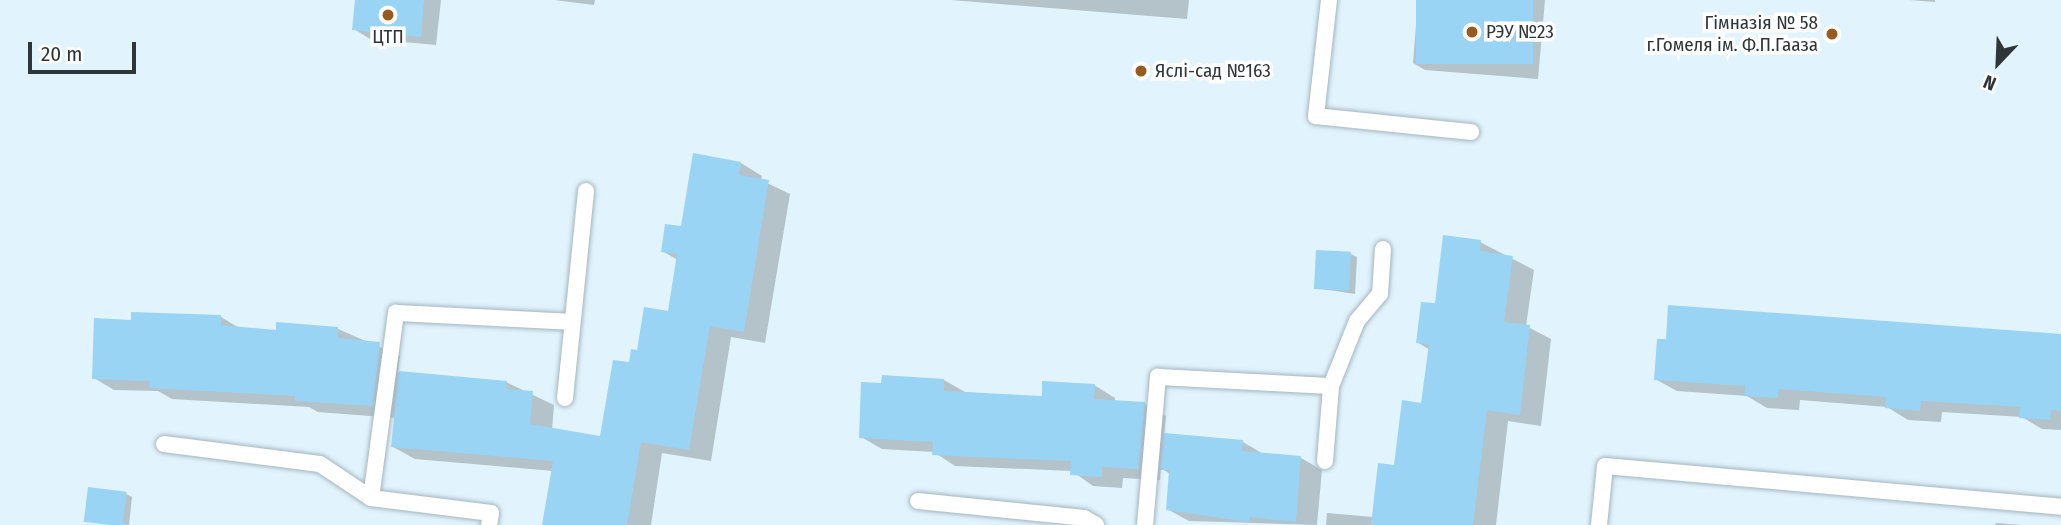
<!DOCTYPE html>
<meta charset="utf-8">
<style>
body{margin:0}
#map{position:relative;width:2061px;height:525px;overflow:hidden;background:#e1f3fd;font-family:"Fira Sans Condensed",sans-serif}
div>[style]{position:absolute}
.shadow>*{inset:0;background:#0003}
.building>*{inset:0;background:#9ad4f5;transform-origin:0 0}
.roads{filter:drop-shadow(0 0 2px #a4b5be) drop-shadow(0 0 2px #a4b5be)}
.service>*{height:16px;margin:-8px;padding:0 8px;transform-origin:8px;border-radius:8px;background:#fff}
.dots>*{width:19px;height:19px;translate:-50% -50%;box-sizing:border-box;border:4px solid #fff;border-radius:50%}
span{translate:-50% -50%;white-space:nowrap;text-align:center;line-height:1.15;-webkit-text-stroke:7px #fff;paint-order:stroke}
.poi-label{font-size:19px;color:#2f363a}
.right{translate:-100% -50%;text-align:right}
.left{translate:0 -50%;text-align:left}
.north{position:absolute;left:1963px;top:28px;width:70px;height:70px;-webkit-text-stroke:5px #fff;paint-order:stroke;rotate:203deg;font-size:19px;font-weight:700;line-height:28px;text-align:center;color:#2f363a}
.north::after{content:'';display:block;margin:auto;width:24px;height:32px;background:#2f363a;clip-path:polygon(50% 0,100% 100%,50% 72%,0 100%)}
.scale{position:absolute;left:28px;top:42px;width:108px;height:32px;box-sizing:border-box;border:4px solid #2f363a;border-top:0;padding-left:9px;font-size:21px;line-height:24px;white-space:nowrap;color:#2f363a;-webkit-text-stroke:5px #fff;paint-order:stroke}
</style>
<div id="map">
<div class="shadow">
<div style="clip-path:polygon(357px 0,441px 0,436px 45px,370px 39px,354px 29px)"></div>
<div style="clip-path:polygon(554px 0,595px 0,594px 5px)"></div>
<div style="clip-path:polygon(951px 0,1189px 0,1187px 19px)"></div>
<div style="clip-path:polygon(1418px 0,1545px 0,1538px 79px,1425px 70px,1413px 63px)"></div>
<div style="clip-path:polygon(1909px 0,1935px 0,1935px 2px)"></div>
<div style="clip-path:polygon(741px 163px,762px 176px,761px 180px,790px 194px,765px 343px,731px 337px,711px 461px,662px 453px,651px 525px,544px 525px,553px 471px,415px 459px,393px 447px,396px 418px,318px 412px,309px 407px,172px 399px,158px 391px,114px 390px,94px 378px,133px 322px,221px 317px,241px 329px,277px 332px,338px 329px,400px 356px,398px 373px,506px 382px,554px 405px,552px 430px,602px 438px,630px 364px,670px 313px,678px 260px,662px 251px)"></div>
<div style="clip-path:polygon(1480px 242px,1534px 270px,1526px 326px,1551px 339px,1541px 426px,1508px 421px,1496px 525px,1326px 525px,1327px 513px,1373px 517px,1423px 404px,1430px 350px,1417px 342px)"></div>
<div style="clip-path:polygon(1351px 254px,1357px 257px,1355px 294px,1315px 288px)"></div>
<div style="clip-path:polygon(2061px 335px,2061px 430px,2042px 429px,2022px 417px,1942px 412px,1941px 422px,1908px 420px,1887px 407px,1800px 400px,1799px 410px,1767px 408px,1747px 396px,1677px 391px,1655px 379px)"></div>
<div style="clip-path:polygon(944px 380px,965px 392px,1043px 398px,1094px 385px,1115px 398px,1115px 402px,1145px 404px,1166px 416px,1164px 435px,1243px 442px,1265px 455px,1301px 458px,1322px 470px,1317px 525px,1189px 521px,1167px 509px,1170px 474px,1161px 468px,1160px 480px,1123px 478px,1122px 488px,1093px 486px,1072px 471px,955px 466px,934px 452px,882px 449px,861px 437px)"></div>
<div style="clip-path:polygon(126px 494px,132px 497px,129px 525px,86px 521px)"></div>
<div style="clip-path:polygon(1996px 523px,2022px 525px,1995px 525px)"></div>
</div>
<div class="building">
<div style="clip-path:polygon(355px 0,424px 0,421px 37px,352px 30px)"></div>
<div style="left:1416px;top:0;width:117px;height:64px"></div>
<div style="clip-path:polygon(693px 153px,741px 162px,739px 175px,769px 180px,744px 332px,710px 326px,689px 450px,641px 442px,627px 525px,542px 525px,553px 461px,391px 447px,399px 371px,507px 381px,506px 389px,533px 391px,530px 424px,600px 436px,613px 360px,629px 362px,631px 349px,637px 350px,644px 307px,668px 311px,677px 254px,661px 252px,665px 224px,681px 226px)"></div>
<div style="clip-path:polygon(1443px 235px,1481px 240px,1480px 251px,1513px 256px,1504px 322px,1530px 325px,1520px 415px,1487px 410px,1473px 525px,1371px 525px,1378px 463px,1394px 465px,1402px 400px,1421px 403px,1429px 344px,1416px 343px,1421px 302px,1435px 303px)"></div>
<div style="left:1316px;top:250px;width:35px;height:39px;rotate:3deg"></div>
<div style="clip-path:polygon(1668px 305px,2061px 334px,2061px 411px,2051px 410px,2050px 420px,2019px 418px,2020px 407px,1921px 401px,1920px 411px,1885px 408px,1886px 397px,1779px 389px,1778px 398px,1744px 396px,1745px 386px,1654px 380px,1657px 339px,1666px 339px)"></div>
<div style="clip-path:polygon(131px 312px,221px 315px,221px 325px,276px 330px,276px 322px,338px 327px,338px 338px,380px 342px,373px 406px,295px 401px,295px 396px,149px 388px,149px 381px,92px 379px,94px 318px,131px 320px)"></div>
<div style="clip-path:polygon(882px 375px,944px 379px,944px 391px,1042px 396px,1042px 381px,1095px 384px,1094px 399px,1145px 402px,1139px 469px,1102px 467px,1102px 477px,1070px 475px,1071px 461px,932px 455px,933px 442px,859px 438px,861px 382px,881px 383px)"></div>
<div style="clip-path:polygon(1164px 433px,1243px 440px,1242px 451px,1301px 456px,1296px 522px,1249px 517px,1249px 522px,1166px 510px,1169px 470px,1160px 470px)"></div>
<div style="left:88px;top:487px;width:39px;height:35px;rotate:7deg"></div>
</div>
<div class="roads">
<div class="service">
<div style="left:1329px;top:0;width:117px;rotate:96.4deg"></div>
<div style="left:1316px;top:116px;width:156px;rotate:5.9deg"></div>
<div style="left:565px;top:398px;width:208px;rotate:-84.2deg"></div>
<div style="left:164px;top:444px;width:157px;rotate:7.3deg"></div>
<div style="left:320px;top:464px;width:61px;rotate:33.7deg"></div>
<div style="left:371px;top:498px;width:121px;rotate:7.1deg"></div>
<div style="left:491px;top:513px;width:12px;rotate:99deg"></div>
<div style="left:1325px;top:461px;width:75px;rotate:-85.4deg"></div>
<div style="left:1331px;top:386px;width:70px;rotate:-68.2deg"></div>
<div style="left:1357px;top:321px;width:35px;rotate:-50deg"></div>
<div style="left:1380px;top:294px;width:45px;rotate:-86.2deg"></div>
<div style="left:371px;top:498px;width:187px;rotate:-82.3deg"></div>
<div style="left:396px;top:313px;width:175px;rotate:2.9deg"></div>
<div style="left:918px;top:501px;width:167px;rotate:5.8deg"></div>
<div style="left:1084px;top:518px;width:14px;rotate:30deg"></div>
<div style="left:1145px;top:525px;width:149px;rotate:-85deg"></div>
<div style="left:1158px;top:377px;width:173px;rotate:3deg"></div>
<div style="left:1599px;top:525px;width:59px;rotate:-84.2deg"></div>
<div style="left:1605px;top:466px;width:458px;rotate:5.1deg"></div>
</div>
</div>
<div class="dots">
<div style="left:388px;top:15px;background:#985a1f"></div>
<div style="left:1472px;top:32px;background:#985a1f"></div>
<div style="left:1832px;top:34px;background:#985a1f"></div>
<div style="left:1141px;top:71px;background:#985a1f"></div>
</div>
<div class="poi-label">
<span class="right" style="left:1818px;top:34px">Гімназія № 58<br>г.Гомеля ім. Ф.П.Гааза</span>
<span class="left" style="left:1486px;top:32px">РЭУ №23</span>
<span style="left:388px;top:37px">ЦТП</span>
<span class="left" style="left:1155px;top:71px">Яслі-сад №163</span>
</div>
<div class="north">N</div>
<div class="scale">20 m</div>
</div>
